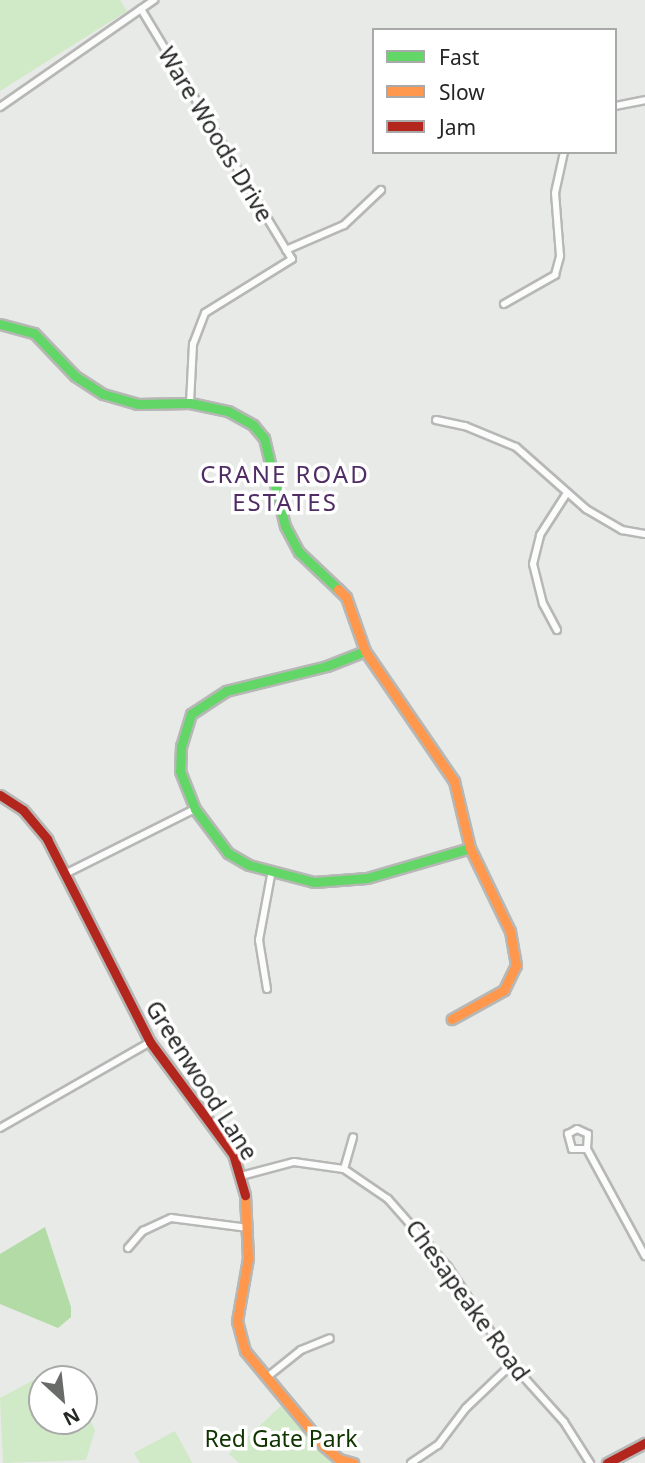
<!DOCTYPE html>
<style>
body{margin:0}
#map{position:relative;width:645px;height:1463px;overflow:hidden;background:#e7eae6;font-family:"Noto Sans",sans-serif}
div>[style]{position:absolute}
.green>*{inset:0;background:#d0e9c7}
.water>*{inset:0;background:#b3dba6}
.roads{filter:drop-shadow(2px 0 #b7b8b6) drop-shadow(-2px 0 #b7b8b6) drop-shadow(0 2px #b7b8b6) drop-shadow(0 -2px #b7b8b6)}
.street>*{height:6px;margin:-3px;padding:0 3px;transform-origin:3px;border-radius:3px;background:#fbfcfb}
.fast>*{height:9px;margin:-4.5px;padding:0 4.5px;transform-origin:4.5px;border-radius:4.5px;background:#63d668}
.slow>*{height:9px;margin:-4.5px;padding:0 4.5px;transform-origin:4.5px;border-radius:4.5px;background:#ff974d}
.jam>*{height:9px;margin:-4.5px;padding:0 4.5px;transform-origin:4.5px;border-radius:4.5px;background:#b3261e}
span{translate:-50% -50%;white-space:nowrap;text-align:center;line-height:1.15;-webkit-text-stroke:7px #fff;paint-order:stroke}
.street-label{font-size:23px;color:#252725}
.park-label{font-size:23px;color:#103400}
.neighbourhood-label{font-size:24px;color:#502c65;letter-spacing:2px}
.legend{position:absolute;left:372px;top:28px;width:245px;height:126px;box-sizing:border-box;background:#fff;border:2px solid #a8a9a8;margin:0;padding:9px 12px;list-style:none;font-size:21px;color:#252725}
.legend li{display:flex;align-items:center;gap:14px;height:35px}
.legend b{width:35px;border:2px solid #a8a9a8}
.north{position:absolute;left:28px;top:1365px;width:70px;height:70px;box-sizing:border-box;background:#fff;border:2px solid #a8a9a8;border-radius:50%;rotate:153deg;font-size:19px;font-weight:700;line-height:28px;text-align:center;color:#252725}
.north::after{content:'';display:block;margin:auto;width:24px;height:32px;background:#696b69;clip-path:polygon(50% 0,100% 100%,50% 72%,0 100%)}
</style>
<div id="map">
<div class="green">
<i style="clip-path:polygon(0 0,120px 0,127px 11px,0 91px)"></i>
<i style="clip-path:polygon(60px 1366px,68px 1379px,42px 1379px,42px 1421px,84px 1421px,84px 1409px,95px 1430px,86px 1460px,3px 1463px,0 1398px)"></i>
<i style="clip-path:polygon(282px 1405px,336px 1462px,339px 1463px,239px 1463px,229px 1454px)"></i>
<i style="clip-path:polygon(175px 1431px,192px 1463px,140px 1463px,134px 1453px)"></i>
</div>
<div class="water">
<i style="clip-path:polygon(45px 1227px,71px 1307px,71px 1317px,58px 1328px,0 1304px,0 1254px)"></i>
</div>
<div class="roads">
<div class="street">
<i style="left:141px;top:9px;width:292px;rotate:58.9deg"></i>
<i style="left:292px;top:259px;width:102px;rotate:148.2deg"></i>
<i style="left:205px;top:313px;width:33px;rotate:111deg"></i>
<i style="left:193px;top:344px;width:59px;rotate:92.9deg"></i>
<i style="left:615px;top:106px;width:31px;rotate:-11deg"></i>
<i style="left:0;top:107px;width:188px;rotate:-34.8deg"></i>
<i style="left:286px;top:250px;width:63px;rotate:-23.3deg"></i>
<i style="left:344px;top:225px;width:51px;rotate:-43.4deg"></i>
<i style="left:504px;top:304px;width:59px;rotate:-29.6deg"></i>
<i style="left:555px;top:275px;width:20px;rotate:-75deg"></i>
<i style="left:560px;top:256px;width:63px;rotate:-94.5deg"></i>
<i style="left:555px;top:193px;width:42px;rotate:-77.6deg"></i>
<i style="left:436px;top:420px;width:30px;rotate:12deg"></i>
<i style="left:465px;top:426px;width:55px;rotate:22.4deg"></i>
<i style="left:516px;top:447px;width:94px;rotate:41.5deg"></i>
<i style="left:586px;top:509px;width:42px;rotate:30.3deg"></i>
<i style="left:622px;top:530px;width:23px;rotate:10deg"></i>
<i style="left:557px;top:630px;width:30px;rotate:-118deg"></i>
<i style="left:543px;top:604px;width:41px;rotate:-104deg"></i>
<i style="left:533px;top:564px;width:30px;rotate:-76deg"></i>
<i style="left:540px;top:535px;width:50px;rotate:-57.3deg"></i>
<i style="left:67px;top:873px;width:143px;rotate:-26.6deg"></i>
<i style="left:267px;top:989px;width:50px;rotate:-99.3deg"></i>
<i style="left:259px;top:940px;width:71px;rotate:-79.5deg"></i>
<i style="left:0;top:1128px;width:173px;rotate:-29.8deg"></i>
<i style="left:587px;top:1149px;width:15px;rotate:180deg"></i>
<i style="left:572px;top:1149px;width:16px;rotate:-105deg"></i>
<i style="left:568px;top:1134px;width:10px;rotate:-29deg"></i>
<i style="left:577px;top:1129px;width:12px;rotate:24deg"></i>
<i style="left:588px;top:1134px;width:15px;rotate:94deg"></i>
<i style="left:587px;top:1149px;width:122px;rotate:61.5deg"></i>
<i style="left:344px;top:1169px;width:33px;rotate:-74deg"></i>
<i style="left:241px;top:1176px;width:55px;rotate:-14.8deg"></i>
<i style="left:294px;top:1162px;width:50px;rotate:8deg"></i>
<i style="left:344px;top:1169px;width:53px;rotate:34.3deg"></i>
<i style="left:388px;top:1199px;width:91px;rotate:48.6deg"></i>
<i style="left:448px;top:1267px;width:116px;rotate:56.6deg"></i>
<i style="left:512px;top:1364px;width:78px;rotate:48.1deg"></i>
<i style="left:564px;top:1422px;width:49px;rotate:57.6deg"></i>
<i style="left:128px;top:1248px;width:23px;rotate:-49deg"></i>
<i style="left:143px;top:1231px;width:31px;rotate:-25deg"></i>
<i style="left:171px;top:1218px;width:78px;rotate:7.4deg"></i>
<i style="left:266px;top:1378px;width:45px;rotate:-38.7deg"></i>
<i style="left:301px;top:1350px;width:31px;rotate:-22deg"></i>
<i style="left:411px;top:1463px;width:32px;rotate:-34deg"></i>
<i style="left:438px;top:1445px;width:46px;rotate:-52.9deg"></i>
<i style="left:466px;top:1408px;width:64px;rotate:-43.7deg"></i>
</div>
<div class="fast">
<i style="left:0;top:324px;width:35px;rotate:15deg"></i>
<i style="left:34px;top:333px;width:59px;rotate:46.4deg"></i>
<i style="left:75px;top:376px;width:33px;rotate:33deg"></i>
<i style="left:103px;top:394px;width:35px;rotate:16deg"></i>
<i style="left:137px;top:404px;width:53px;rotate:-1.1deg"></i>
<i style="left:190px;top:403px;width:39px;rotate:12deg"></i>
<i style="left:228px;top:411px;width:29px;rotate:29deg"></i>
<i style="left:253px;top:425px;width:17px;rotate:50deg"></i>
<i style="left:264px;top:438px;width:90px;rotate:76.6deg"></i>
<i style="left:285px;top:526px;width:30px;rotate:62deg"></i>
<i style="left:299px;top:552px;width:54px;rotate:43.5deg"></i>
<i style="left:365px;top:651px;width:41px;rotate:158.5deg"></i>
<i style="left:327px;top:666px;width:104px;rotate:166.1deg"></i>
<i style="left:226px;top:691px;width:42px;rotate:146.7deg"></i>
<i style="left:191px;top:714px;width:34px;rotate:107deg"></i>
<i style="left:181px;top:746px;width:25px;rotate:92deg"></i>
<i style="left:180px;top:771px;width:41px;rotate:68.5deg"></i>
<i style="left:195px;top:809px;width:55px;rotate:53.1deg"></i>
<i style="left:228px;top:853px;width:24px;rotate:30deg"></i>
<i style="left:249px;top:865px;width:67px;rotate:14.7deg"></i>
<i style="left:314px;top:882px;width:53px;rotate:-4.3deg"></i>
<i style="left:367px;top:878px;width:107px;rotate:-16.2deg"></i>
</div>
<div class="slow">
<i style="left:338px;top:589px;width:11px;rotate:45deg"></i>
<i style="left:346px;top:597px;width:57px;rotate:70.6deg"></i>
<i style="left:365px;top:651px;width:158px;rotate:55.6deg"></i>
<i style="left:454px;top:781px;width:69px;rotate:76.6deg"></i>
<i style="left:470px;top:848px;width:92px;rotate:64.3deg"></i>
<i style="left:510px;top:931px;width:35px;rotate:80deg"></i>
<i style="left:516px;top:965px;width:28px;rotate:116deg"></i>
<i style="left:504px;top:990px;width:60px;rotate:150.9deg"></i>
<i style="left:245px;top:1195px;width:63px;rotate:87.3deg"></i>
<i style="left:248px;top:1258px;width:64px;rotate:99.9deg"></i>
<i style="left:237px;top:1321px;width:31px;rotate:75deg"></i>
<i style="left:245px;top:1351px;width:124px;rotate:50.3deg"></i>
<i style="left:324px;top:1446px;width:20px;rotate:41deg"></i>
<i style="left:339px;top:1459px;width:15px;rotate:16deg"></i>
</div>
<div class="jam">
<i style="left:0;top:795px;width:27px;rotate:33deg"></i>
<i style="left:23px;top:810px;width:38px;rotate:50deg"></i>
<i style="left:47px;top:839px;width:228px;rotate:63.1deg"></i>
<i style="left:150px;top:1042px;width:139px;rotate:53.5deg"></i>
<i style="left:233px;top:1154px;width:43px;rotate:73.7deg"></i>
<i style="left:607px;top:1463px;width:43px;rotate:-27.8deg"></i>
</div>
</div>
<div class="street-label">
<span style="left:216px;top:134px;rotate:59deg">Ware Woods Drive</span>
<span style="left:202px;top:1080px;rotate:57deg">Greenwood Lane</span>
<span style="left:468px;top:1300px;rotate:54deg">Chesapeake Road</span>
</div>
<div class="park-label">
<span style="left:281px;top:1438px">Red Gate Park</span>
</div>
<div class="neighbourhood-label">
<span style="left:285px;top:488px">CRANE ROAD<br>ESTATES</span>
</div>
<ul class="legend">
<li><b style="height:9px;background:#63d668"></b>Fast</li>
<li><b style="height:9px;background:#ff974d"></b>Slow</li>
<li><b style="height:9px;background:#b3261e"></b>Jam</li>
</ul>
<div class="north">N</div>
</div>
